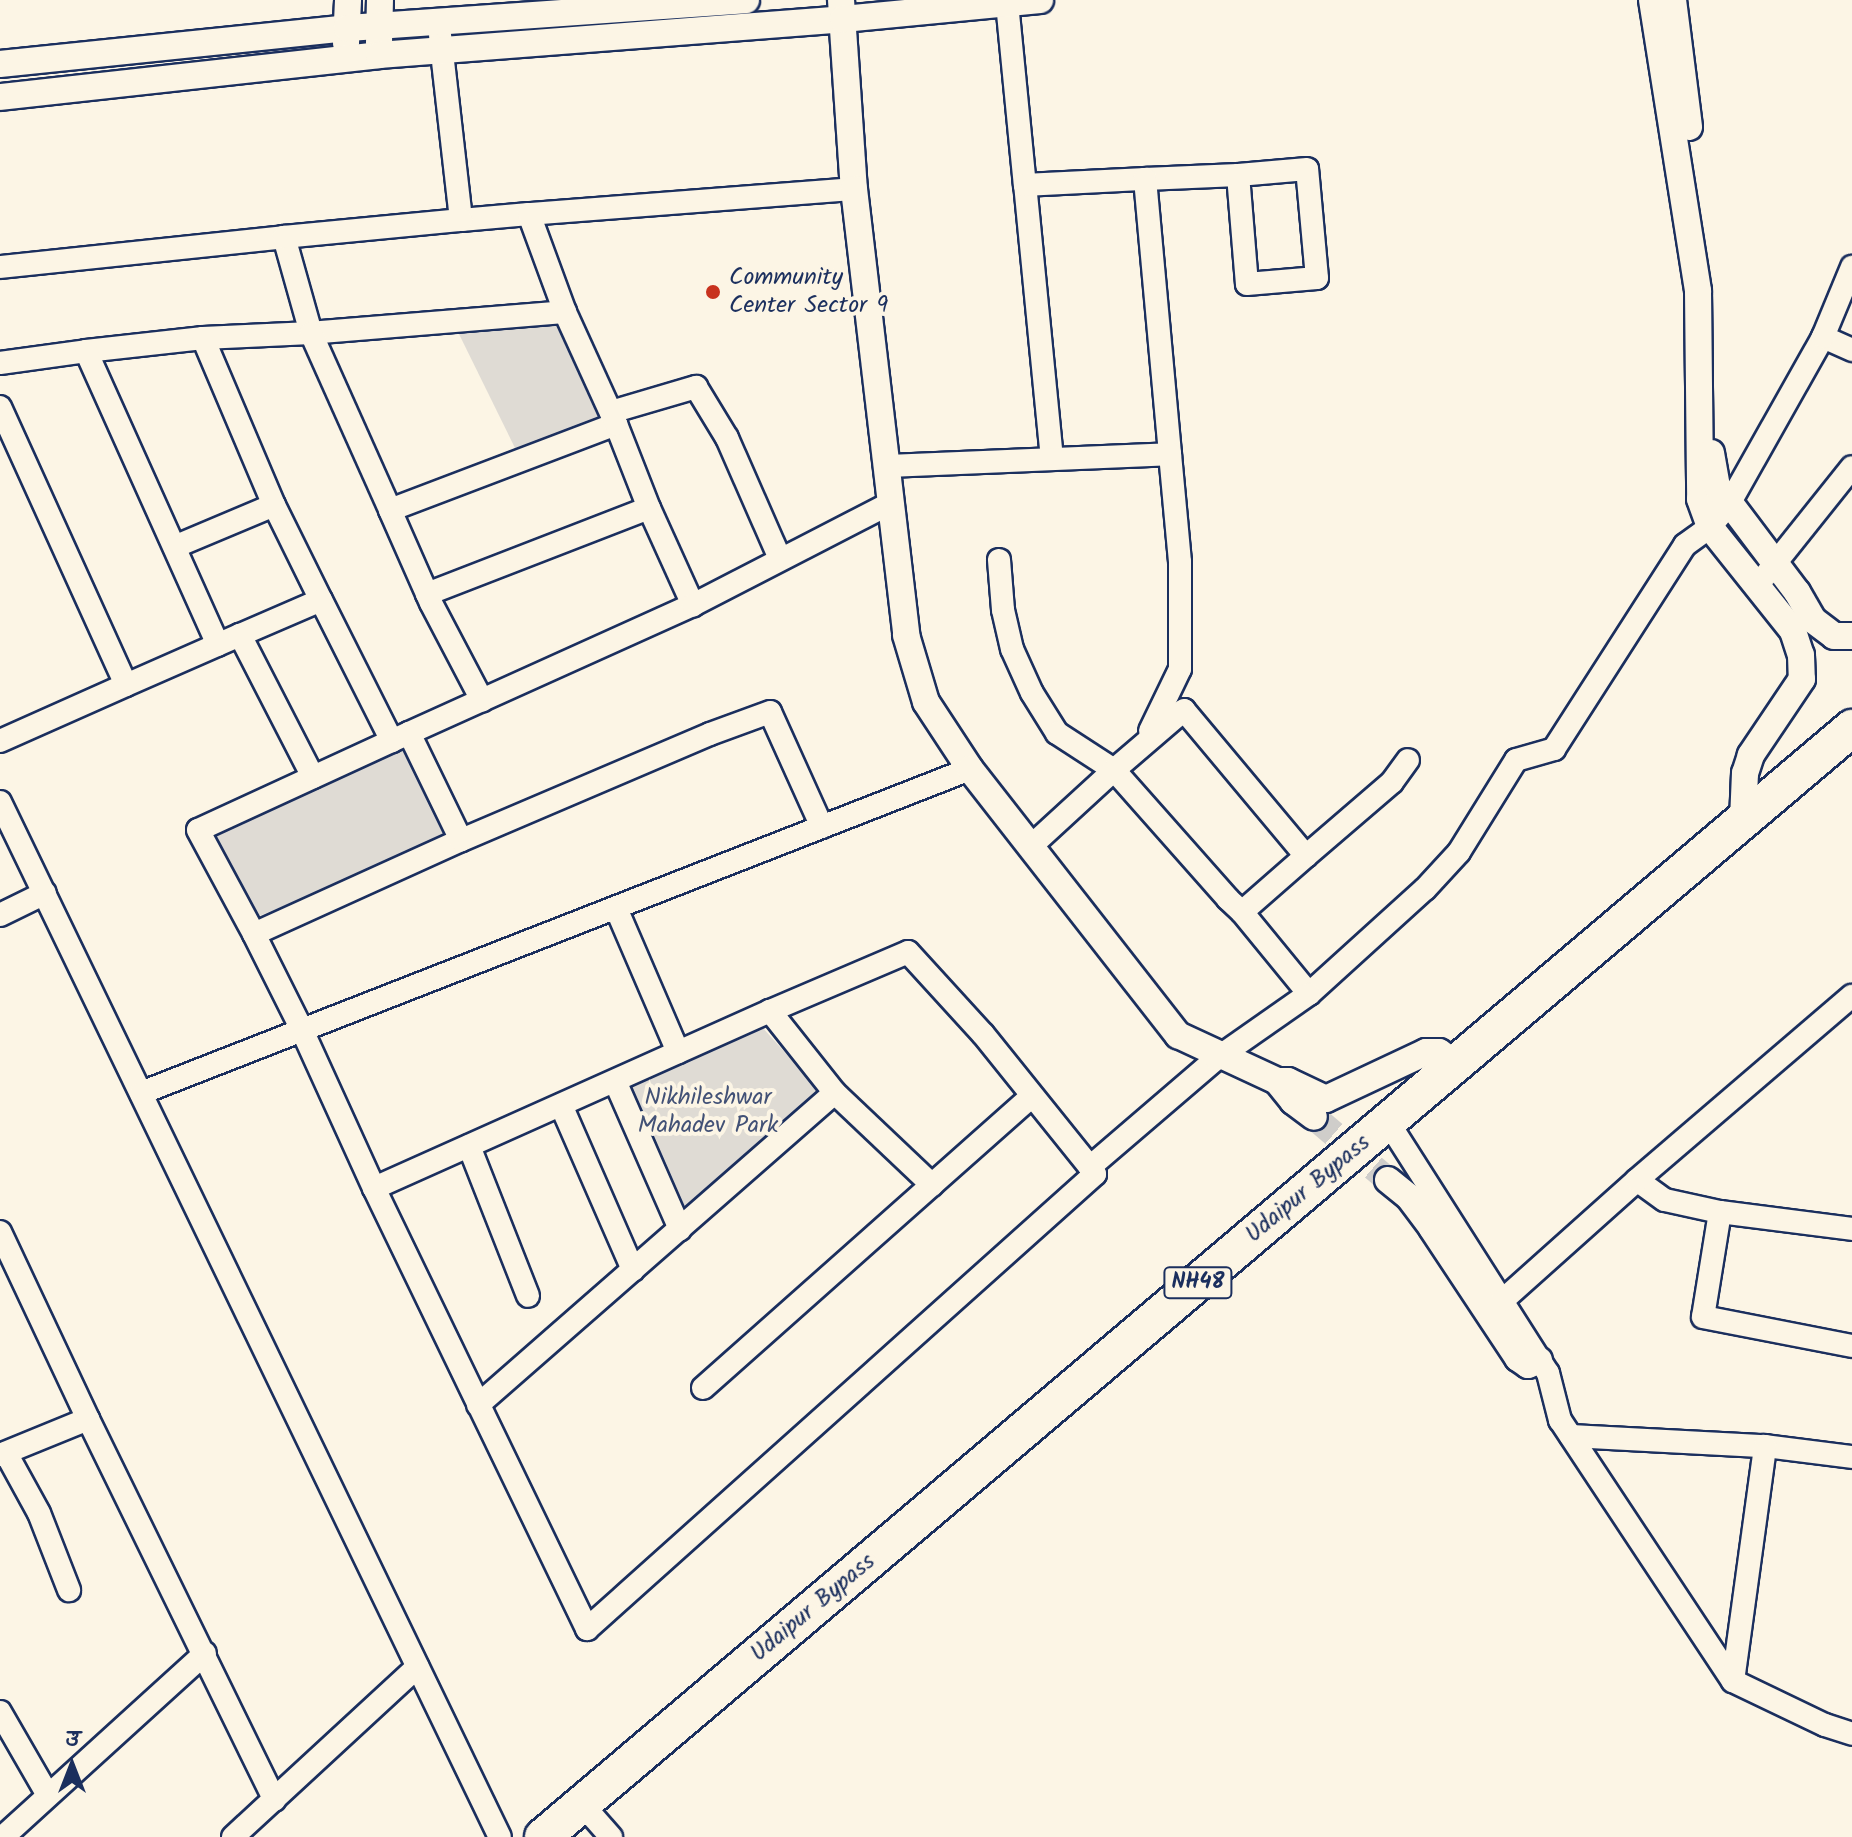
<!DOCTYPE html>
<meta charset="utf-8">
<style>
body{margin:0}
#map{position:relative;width:1852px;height:1837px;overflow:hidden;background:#fcf5e5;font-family:Kalam,"Playpen Sans Deva",sans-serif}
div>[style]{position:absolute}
.green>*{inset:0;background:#dfdbd4;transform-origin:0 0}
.tertiary-tunnel>*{height:26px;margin-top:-13px;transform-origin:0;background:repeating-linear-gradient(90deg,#cfcdca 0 26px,transparent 0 39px)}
.roads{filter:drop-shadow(2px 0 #1b2f5e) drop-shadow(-2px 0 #1b2f5e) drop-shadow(0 2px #1b2f5e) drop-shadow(0 -2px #1b2f5e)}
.minor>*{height:22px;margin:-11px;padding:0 11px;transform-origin:11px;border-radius:11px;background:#fcf5e5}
.tertiary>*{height:26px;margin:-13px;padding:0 13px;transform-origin:13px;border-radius:13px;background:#fcf5e5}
.trunk>*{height:36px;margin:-18px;padding:0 18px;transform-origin:18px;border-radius:18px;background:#fcf5e5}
.dots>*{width:22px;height:22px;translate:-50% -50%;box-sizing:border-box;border:4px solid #fcf5e5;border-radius:50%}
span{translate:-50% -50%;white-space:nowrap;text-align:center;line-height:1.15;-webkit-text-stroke:8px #fcf5e5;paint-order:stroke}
.shield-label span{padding:2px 6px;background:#fcf5e5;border:2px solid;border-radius:6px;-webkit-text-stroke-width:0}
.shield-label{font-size:22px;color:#1b2f5e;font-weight:700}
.poi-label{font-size:24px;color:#1b2f5e}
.left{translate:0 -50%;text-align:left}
.park-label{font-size:24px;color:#425176}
.street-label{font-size:24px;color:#1b2f5e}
.north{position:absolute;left:32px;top:1725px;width:80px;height:80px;-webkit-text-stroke:6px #fcf5e5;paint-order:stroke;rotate:0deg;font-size:22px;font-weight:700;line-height:32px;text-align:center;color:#1b2f5e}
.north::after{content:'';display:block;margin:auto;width:28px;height:36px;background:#1b2f5e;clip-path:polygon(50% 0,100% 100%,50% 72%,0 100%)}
</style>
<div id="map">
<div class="green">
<i style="clip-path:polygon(557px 319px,604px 418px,515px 448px,457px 330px)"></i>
<i style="left:411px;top:738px;width:108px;height:222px;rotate:68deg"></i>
<i style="clip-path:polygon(762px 1027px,819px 1090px,687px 1211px,624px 1080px)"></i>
</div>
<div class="tertiary-tunnel">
<i style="left:1314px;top:1117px;width:97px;rotate:40.4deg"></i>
</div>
<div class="roads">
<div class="minor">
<i style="left:1007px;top:3px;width:183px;rotate:84.4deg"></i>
<i style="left:440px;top:35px;width:186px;rotate:83.5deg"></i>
<i style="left:461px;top:220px;width:68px;rotate:-5deg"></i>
<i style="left:1145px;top:179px;width:93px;rotate:-2.5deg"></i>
<i style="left:1238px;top:175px;width:109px;rotate:85.3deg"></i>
<i style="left:1247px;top:284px;width:70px;rotate:-4.9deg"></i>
<i style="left:1317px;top:278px;width:109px;rotate:-95.2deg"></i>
<i style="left:1307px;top:169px;width:69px;rotate:175deg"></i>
<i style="left:0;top:267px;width:286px;rotate:-6deg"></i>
<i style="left:565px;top:312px;width:104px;rotate:-110.2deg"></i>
<i style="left:529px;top:214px;width:326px;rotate:-4.4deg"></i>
<i style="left:1823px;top:337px;width:32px;rotate:24deg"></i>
<i style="left:203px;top:338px;width:108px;rotate:-2.7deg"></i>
<i style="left:311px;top:333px;width:100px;rotate:-105.7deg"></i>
<i style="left:284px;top:237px;width:178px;rotate:-5.5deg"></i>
<i style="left:86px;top:351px;width:118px;rotate:-6.3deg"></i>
<i style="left:203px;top:338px;width:181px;rotate:67deg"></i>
<i style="left:274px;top:505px;width:108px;rotate:157.2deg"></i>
<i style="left:0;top:363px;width:87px;rotate:-7.9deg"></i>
<i style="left:86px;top:351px;width:322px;rotate:65.8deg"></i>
<i style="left:0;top:407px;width:305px;rotate:65.6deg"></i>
<i style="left:126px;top:685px;width:124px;rotate:-23.7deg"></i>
<i style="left:611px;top:412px;width:89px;rotate:-16.4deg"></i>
<i style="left:696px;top:387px;width:60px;rotate:58.7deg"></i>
<i style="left:727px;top:438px;width:132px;rotate:66.3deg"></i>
<i style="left:616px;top:424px;width:90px;rotate:68.6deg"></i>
<i style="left:1052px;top:459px;width:275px;rotate:-95.6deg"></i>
<i style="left:1025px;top:185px;width:120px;rotate:-2.9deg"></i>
<i style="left:1145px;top:179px;width:276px;rotate:84.8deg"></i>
<i style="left:887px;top:466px;width:283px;rotate:-2.4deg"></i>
<i style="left:1170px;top:454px;width:108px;rotate:84.7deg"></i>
<i style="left:1180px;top:562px;width:107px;rotate:90deg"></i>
<i style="left:1180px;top:669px;width:69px;rotate:115.8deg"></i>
<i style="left:274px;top:505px;width:106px;rotate:63.7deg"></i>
<i style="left:390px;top:510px;width:242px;rotate:-20.8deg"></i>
<i style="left:616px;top:424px;width:123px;rotate:-114.5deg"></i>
<i style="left:565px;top:312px;width:255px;rotate:175.3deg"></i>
<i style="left:311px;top:333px;width:194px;rotate:65.9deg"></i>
<i style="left:390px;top:510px;width:92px;rotate:66.2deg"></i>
<i style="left:427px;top:594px;width:10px;rotate:66deg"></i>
<i style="left:431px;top:603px;width:110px;rotate:62.3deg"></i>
<i style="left:999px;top:560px;width:50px;rotate:85.4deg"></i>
<i style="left:1003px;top:610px;width:40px;rotate:77deg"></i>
<i style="left:1012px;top:649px;width:48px;rotate:65.6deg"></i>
<i style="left:1032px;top:693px;width:47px;rotate:58deg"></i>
<i style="left:1057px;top:733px;width:68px;rotate:33deg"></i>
<i style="left:1114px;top:770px;width:172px;rotate:48.5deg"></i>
<i style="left:1228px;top:899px;width:19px;rotate:43deg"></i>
<i style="left:1242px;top:912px;width:85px;rotate:-41.2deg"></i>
<i style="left:1306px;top:856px;width:190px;rotate:-129.9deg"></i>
<i style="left:1184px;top:710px;width:92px;rotate:139.4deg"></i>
<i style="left:1114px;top:770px;width:114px;rotate:137.5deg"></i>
<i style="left:1765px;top:576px;width:139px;rotate:-51.4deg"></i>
<i style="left:427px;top:594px;width:238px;rotate:-21.2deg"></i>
<i style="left:649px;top:508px;width:107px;rotate:65.6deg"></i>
<i style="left:409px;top:733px;width:232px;rotate:155.3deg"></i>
<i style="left:198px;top:830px;width:118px;rotate:61.7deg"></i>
<i style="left:254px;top:934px;width:227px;rotate:-24.4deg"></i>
<i style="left:0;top:741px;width:138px;rotate:-24deg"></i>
<i style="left:313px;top:777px;width:160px;rotate:-117.2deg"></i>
<i style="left:240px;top:635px;width:88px;rotate:-23.4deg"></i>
<i style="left:321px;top:600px;width:158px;rotate:63.3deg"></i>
<i style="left:0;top:802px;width:1149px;rotate:64.22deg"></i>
<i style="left:822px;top:827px;width:126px;rotate:-114.3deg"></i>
<i style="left:770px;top:712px;width:64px;rotate:159.9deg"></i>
<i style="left:710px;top:734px;width:271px;rotate:156.9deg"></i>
<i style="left:461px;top:840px;width:119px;rotate:-115.9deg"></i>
<i style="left:409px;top:733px;width:312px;rotate:-24.3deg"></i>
<i style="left:693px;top:605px;width:223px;rotate:-27.3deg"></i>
<i style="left:1306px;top:856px;width:113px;rotate:-40.7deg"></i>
<i style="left:1392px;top:782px;width:27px;rotate:-54deg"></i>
<i style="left:616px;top:908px;width:157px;rotate:66.7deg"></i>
<i style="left:1242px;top:912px;width:106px;rotate:50.7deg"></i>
<i style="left:1309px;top:994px;width:156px;rotate:-42.2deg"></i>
<i style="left:1425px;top:889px;width:50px;rotate:-47.4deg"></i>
<i style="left:1459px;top:852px;width:108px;rotate:-58.2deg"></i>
<i style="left:1516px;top:760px;width:40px;rotate:-16deg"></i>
<i style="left:1554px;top:749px;width:242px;rotate:-57.3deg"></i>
<i style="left:1685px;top:545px;width:31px;rotate:-36deg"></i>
<i style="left:1710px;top:527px;width:30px;rotate:-50deg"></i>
<i style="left:1729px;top:504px;width:192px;rotate:-60.6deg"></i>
<i style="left:1823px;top:337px;width:76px;rotate:-67.5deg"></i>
<i style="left:0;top:915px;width:50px;rotate:-26.1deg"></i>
<i style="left:254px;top:934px;width:107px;rotate:63.4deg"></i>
<i style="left:302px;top:1030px;width:174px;rotate:65.5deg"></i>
<i style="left:770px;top:1011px;width:150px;rotate:-23.1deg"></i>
<i style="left:908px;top:952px;width:111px;rotate:47.6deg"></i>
<i style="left:983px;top:1034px;width:171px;rotate:51.2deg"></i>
<i style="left:1090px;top:1167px;width:166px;rotate:-40.6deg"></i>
<i style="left:1216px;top:1059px;width:113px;rotate:-35deg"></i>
<i style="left:615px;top:1081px;width:162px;rotate:66.3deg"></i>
<i style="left:141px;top:1093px;width:890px;rotate:-21.35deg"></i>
<i style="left:561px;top:1105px;width:180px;rotate:66.4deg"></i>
<i style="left:1388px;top:1122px;width:298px;rotate:57.5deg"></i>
<i style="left:1548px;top:1373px;width:49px;rotate:75.7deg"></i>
<i style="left:1560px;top:1420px;width:313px;rotate:56.5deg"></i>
<i style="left:1733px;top:1681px;width:102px;rotate:25.6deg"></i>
<i style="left:1825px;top:1725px;width:28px;rotate:18deg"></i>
<i style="left:469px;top:1146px;width:161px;rotate:68.5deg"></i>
<i style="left:1637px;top:1180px;width:34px;rotate:36deg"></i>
<i style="left:1665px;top:1200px;width:56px;rotate:12.3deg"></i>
<i style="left:1720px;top:1212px;width:133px;rotate:7.3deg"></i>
<i style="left:932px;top:1185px;width:134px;rotate:-136.5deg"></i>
<i style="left:835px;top:1093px;width:105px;rotate:-128.4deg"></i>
<i style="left:770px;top:1011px;width:434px;rotate:155.9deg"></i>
<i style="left:374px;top:1188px;width:490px;rotate:64.2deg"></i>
<i style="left:587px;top:1629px;width:682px;rotate:-41.85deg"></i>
<i style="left:1095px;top:1174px;width:9px;rotate:-126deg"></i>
<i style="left:1720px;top:1212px;width:106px;rotate:99.2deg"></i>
<i style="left:1703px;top:1317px;width:152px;rotate:11deg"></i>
<i style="left:0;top:1232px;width:207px;rotate:64.8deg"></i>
<i style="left:88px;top:1419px;width:95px;rotate:157.8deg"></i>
<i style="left:1503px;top:1300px;width:180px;rotate:-41.8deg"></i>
<i style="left:1637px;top:1180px;width:283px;rotate:-40.6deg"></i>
<i style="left:703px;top:1388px;width:438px;rotate:-41.6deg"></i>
<i style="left:478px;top:1405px;width:474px;rotate:-41.2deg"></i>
<i style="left:88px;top:1419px;width:424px;rotate:63.9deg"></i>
<i style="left:1571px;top:1436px;width:194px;rotate:3deg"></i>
<i style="left:1765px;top:1446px;width:88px;rotate:7.2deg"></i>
<i style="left:6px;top:1453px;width:68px;rotate:61.2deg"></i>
<i style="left:39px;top:1513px;width:83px;rotate:68.7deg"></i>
<i style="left:1733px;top:1681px;width:237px;rotate:-82.2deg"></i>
<i style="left:0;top:1712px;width:96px;rotate:60deg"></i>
<i style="left:582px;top:1804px;width:44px;rotate:48.7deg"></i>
<i style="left:3px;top:1837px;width:273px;rotate:-42.3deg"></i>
<i style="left:233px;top:1837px;width:251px;rotate:-42.7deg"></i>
</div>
<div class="tertiary">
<i style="left:841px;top:0;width:189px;rotate:86.1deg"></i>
<i style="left:854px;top:189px;width:449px;rotate:83.3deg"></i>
<i style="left:906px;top:635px;width:70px;rotate:73.4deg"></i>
<i style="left:926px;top:702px;width:80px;rotate:56.7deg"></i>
<i style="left:970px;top:769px;width:338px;rotate:52deg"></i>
<i style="left:1178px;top:1035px;width:109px;rotate:24.9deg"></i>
<i style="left:1277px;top:1081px;width:11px"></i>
<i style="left:1288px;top:1081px;width:42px;rotate:25.3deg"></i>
<i style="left:1326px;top:1099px;width:110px;rotate:-25.2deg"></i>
<i style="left:1426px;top:1052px;width:13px"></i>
<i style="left:1439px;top:1052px;width:19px;rotate:35deg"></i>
<i style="left:1652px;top:0;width:295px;rotate:81deg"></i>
<i style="left:1698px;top:291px;width:208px;rotate:89.4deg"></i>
<i style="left:1700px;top:499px;width:30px;rotate:70deg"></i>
<i style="left:1710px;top:527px;width:133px;rotate:51.4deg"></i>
<i style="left:1793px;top:631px;width:25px;rotate:72deg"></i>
<i style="left:1801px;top:655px;width:24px;rotate:88deg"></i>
<i style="left:1802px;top:679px;width:92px;rotate:123.9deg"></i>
<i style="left:1751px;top:755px;width:19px;rotate:108deg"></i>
<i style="left:1745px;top:773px;width:47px;rotate:92.4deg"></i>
<i style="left:1673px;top:0;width:128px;rotate:82.8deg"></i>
<i style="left:346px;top:43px;width:43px;rotate:-87.3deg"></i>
<i style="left:379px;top:43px;width:43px;rotate:-88.7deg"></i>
<i style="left:0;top:64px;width:349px;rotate:-5.9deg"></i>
<i style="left:347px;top:28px;width:400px;rotate:-4deg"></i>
<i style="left:0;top:97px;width:381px;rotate:-6.3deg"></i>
<i style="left:379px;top:55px;width:465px;rotate:-4.4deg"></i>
<i style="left:843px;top:19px;width:198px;rotate:-5.5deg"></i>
<i style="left:1711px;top:453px;width:34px;rotate:80deg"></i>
<i style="left:1717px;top:486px;width:133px;rotate:53deg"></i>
<i style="left:1797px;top:592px;width:32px;rotate:60deg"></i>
<i style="left:1813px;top:620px;width:26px;rotate:37deg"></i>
<i style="left:1834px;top:636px;width:18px"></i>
<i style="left:1277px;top:1081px;width:26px;rotate:51deg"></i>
<i style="left:1293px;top:1101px;width:26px;rotate:37deg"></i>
<i style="left:1388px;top:1180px;width:27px;rotate:39deg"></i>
<i style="left:1409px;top:1197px;width:39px;rotate:53deg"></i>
<i style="left:1432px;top:1228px;width:156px;rotate:56.5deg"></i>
<i style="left:1518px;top:1358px;width:12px;rotate:35deg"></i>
<i style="left:1528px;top:1365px;width:12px;rotate:-24deg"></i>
</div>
<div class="trunk">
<i style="left:543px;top:1837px;width:1716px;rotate:-40.27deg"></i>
</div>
</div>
<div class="dots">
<i style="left:713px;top:292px;background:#c8321e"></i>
</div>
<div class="shield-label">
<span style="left:1198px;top:1283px">NH48</span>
</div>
<div class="poi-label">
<span class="left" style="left:729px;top:292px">Community<br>Center Sector 9</span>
</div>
<div class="park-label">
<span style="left:708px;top:1112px">Nikhileshwar<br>Mahadev Park</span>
</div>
<div class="street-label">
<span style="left:1308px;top:1189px;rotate:-40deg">Udaipur Bypass</span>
<span style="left:813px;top:1608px;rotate:-40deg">Udaipur Bypass</span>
</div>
<div class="north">उ</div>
</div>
